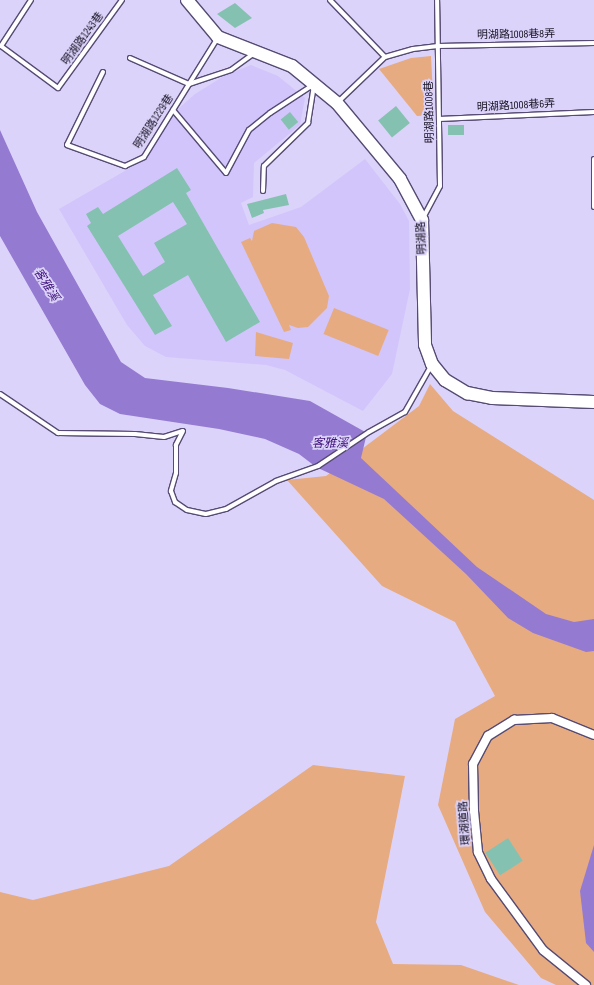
<!DOCTYPE html>
<meta charset="utf-8">
<style>
body{margin:0}
#map{position:relative;width:594px;height:985px;overflow:hidden;background:#dcd3fa;font-family:"Sofia Sans Condensed","Noto Sans TC",sans-serif}
div>[style]{position:absolute}
.built>*{inset:0;background:#d2c5fb}
.green>*{inset:0;background:#e7ab81;transform-origin:0 0}
.water>*{inset:0;background:#947bd1}
.building>*{inset:0;background:#85c1b1;transform-origin:0 0}
.roads{filter:drop-shadow(1px 0 #564b73) drop-shadow(-1px 0 #564b73) drop-shadow(0 1px #564b73) drop-shadow(0 -1px #564b73)}
.lane>*{height:4px;margin:-2px;padding:0 2px;transform-origin:2px;border-radius:2px;background:#fff}
.street>*{height:8px;margin:-4px;padding:0 4px;transform-origin:4px;border-radius:4px;background:#fff}
.secondary>*{height:12px;margin:-6px;padding:0 6px;transform-origin:6px;border-radius:6px;background:#fff}
span{translate:-50% -50%;white-space:nowrap;text-align:center;line-height:1.15;-webkit-text-stroke:3.5px #dcd3fa;paint-order:stroke}
.street-label{font-size:11px;color:#130e1e}
.water-label{font-size:12px;color:#40147c;font-style:italic}
</style>
<div id="map">
<div class="built">
<i style="clip-path:polygon(251px 65px,278px 76px,305px 98px,300px 125px,254px 163px,253px 197px,241px 203px,249px 225px,301px 207px,365px 159px,400px 204px,409px 221px,410px 289px,392px 374px,363px 411px,285px 370px,266px 365px,166px 357px,145px 346px,127px 325px,59px 209px,142px 161px,177px 110px,195px 94px,224px 76px)"></i>
</div>
<div class="green">
<i style="clip-path:polygon(431px 56px,434px 115px,417px 116px,379px 69px,411px 58px)"></i>
<i style="clip-path:polygon(272px 223px,296px 227px,304px 237px,329px 296px,327px 308px,308px 327px,298px 328px,289px 325px,291px 330px,284px 332px,241px 242px,250px 238px,252px 241px,254px 231px)"></i>
<i style="left:334px;top:308px;width:59px;height:28px;rotate:22deg"></i>
<i style="clip-path:polygon(256px 332px,293px 343px,289px 359px,255px 356px)"></i>
<i style="clip-path:polygon(430px 384px,453px 411px,594px 500px,594px 985px,556px 985px,541px 978px,485px 912px,438px 805px,455px 719px,495px 696px,455px 622px,382px 586px,287px 480px,326px 476px,419px 406px)"></i>
<i style="clip-path:polygon(313px 765px,405px 776px,376px 922px,393px 964px,461px 965px,519px 985px,0 985px,0 892px,33px 900px,169px 866px)"></i>
</div>
<div class="water">
<i style="clip-path:polygon(0 130px,37px 212px,121px 362px,145px 378px,228px 388px,310px 401px,367px 433px,361px 458px,477px 567px,546px 614px,574px 622px,594px 619px,594px 651px,586px 652px,533px 633px,508px 618px,466px 574px,384px 499px,316px 467px,299px 454px,265px 439px,219px 429px,120px 414px,100px 404px,85px 385px,0 236px)"></i>
<i style="clip-path:polygon(594px 845px,594px 952px,586px 943px,580px 891px)"></i>
</div>
<div class="building">
<i style="clip-path:polygon(235px 3px,252px 18px,235px 28px,217px 14px)"></i>
<i style="left:396px;top:106px;width:22px;height:23px;rotate:51deg"></i>
<i style="left:290px;top:112px;width:13px;height:12px;rotate:51deg"></i>
<i style="left:448px;top:125px;width:16px;height:10px"></i>
<i style="clip-path:polygon(evenodd,177px 168px,191px 190px,186px 193px,260px 322px,226px 342px,188px 275px,153px 295px,172px 326px,155px 335px,87px 226px,91px 223px,86px 214px,98px 207px,103px 214px,177px 168px,173px 202px,187px 224px,154px 243px,165px 262px,143px 276px,118px 236px,173px 202px)"></i>
<i style="clip-path:polygon(286px 194px,289px 205px,263px 210px,264px 213px,252px 218px,247px 204px)"></i>
<i style="left:508px;top:838px;width:27px;height:27px;rotate:57deg"></i>
</div>
<div class="roads">
<div class="lane">
<i style="left:31px;top:0;width:55px;rotate:123.1deg"></i>
<i style="left:1px;top:46px;width:71px;rotate:36.4deg"></i>
<i style="left:58px;top:88px;width:109px;rotate:-54deg"></i>
<i style="left:330px;top:0;width:79px;rotate:46deg"></i>
<i style="left:130px;top:58px;width:64px;rotate:23.8deg"></i>
<i style="left:189px;top:84px;width:53px;rotate:-58.1deg"></i>
<i style="left:103px;top:72px;width:81px;rotate:116.3deg"></i>
<i style="left:67px;top:145px;width:62px;rotate:19.9deg"></i>
<i style="left:125px;top:166px;width:21px;rotate:-25deg"></i>
<i style="left:144px;top:157px;width:86px;rotate:-58.3deg"></i>
<i style="left:189px;top:84px;width:44px;rotate:-18.4deg"></i>
<i style="left:231px;top:70px;width:27px;rotate:-36deg"></i>
<i style="left:338px;top:102px;width:65px;rotate:-43.8deg"></i>
<i style="left:385px;top:57px;width:29px;rotate:-16deg"></i>
<i style="left:413px;top:49px;width:25px;rotate:-7deg"></i>
<i style="left:438px;top:46px;width:156px;rotate:-1.1deg"></i>
<i style="left:173px;top:110px;width:82px;rotate:49.9deg"></i>
<i style="left:226px;top:173px;width:49px;rotate:-61.9deg"></i>
<i style="left:249px;top:130px;width:27px;rotate:-39deg"></i>
<i style="left:270px;top:113px;width:51px;rotate:-33.1deg"></i>
<i style="left:439px;top:119px;width:155px;rotate:-2.6deg"></i>
<i style="left:594px;top:159px;width:48px;rotate:90deg"></i>
<i style="left:263px;top:191px;width:25px;rotate:-88deg"></i>
<i style="left:264px;top:166px;width:62px;rotate:-44.3deg"></i>
<i style="left:308px;top:123px;width:37px;rotate:-81deg"></i>
<i style="left:423px;top:218px;width:36px;rotate:-62deg"></i>
<i style="left:440px;top:186px;width:186px;rotate:-90.9deg"></i>
<i style="left:0;top:394px;width:70px;rotate:33.9deg"></i>
<i style="left:58px;top:433px;width:77px;rotate:0.7deg"></i>
<i style="left:135px;top:434px;width:29px;rotate:6deg"></i>
<i style="left:164px;top:437px;width:19px;rotate:-18deg"></i>
<i style="left:183px;top:431px;width:16px;rotate:117deg"></i>
<i style="left:176px;top:445px;width:28px;rotate:90deg"></i>
<i style="left:176px;top:473px;width:19px;rotate:106deg"></i>
<i style="left:171px;top:491px;width:12px;rotate:70deg"></i>
<i style="left:175px;top:502px;width:14px;rotate:34deg"></i>
<i style="left:187px;top:510px;width:19px;rotate:12deg"></i>
<i style="left:206px;top:514px;width:21px;rotate:-14deg"></i>
<i style="left:226px;top:509px;width:57px;rotate:-29.2deg"></i>
<i style="left:276px;top:481px;width:45px;rotate:-19.7deg"></i>
<i style="left:318px;top:466px;width:61px;rotate:-33.7deg"></i>
<i style="left:369px;top:432px;width:41px;rotate:-29.1deg"></i>
<i style="left:405px;top:412px;width:53px;rotate:-60.5deg"></i>
</div>
<div class="street">
<i style="left:586px;top:985px;width:55px;rotate:-140.9deg"></i>
<i style="left:543px;top:950px;width:88px;rotate:-126.2deg"></i>
<i style="left:491px;top:879px;width:30px;rotate:-116deg"></i>
<i style="left:478px;top:852px;width:41px;rotate:-95.6deg"></i>
<i style="left:474px;top:811px;width:47px;rotate:-91.2deg"></i>
<i style="left:473px;top:764px;width:32px;rotate:-62deg"></i>
<i style="left:488px;top:736px;width:31px;rotate:-32deg"></i>
<i style="left:514px;top:720px;width:38px;rotate:-3deg"></i>
<i style="left:552px;top:718px;width:45px;rotate:22deg"></i>
</div>
<div class="secondary">
<i style="left:187px;top:0;width:48px;rotate:50deg"></i>
<i style="left:218px;top:37px;width:79px;rotate:21.4deg"></i>
<i style="left:292px;top:66px;width:58px;rotate:39.4deg"></i>
<i style="left:337px;top:103px;width:99px;rotate:50.3deg"></i>
<i style="left:400px;top:179px;width:47px;rotate:61.8deg"></i>
<i style="left:422px;top:220px;width:125px;rotate:88.6deg"></i>
<i style="left:425px;top:345px;width:20px;rotate:70deg"></i>
<i style="left:432px;top:364px;width:21px;rotate:51deg"></i>
<i style="left:445px;top:380px;width:26px;rotate:31deg"></i>
<i style="left:467px;top:393px;width:25px;rotate:11deg"></i>
<i style="left:492px;top:398px;width:102px;rotate:2.2deg"></i>
</div>
</div>
<div class="street-label">
<span style="left:516px;top:35px;rotate:-1deg">明湖路1008巷8弄</span>
<span style="left:83px;top:39px;rotate:-54deg">明湖路1243巷</span>
<span style="left:516px;top:106px;rotate:-3deg">明湖路1008巷6弄</span>
<span style="left:430px;top:112px;rotate:-91deg">明湖路1008巷</span>
<span style="left:154px;top:122px;rotate:-57deg">明湖路1229巷</span>
<span style="left:422px;top:238px;rotate:-93deg">明湖路</span>
<span style="left:465px;top:823px;rotate:-94deg">環湖道路</span>
</div>
<div class="water-label">
<span style="left:46px;top:285px;rotate:58deg">客雅溪</span>
<span style="left:330px;top:444px">客雅溪</span>
</div>
</div>
